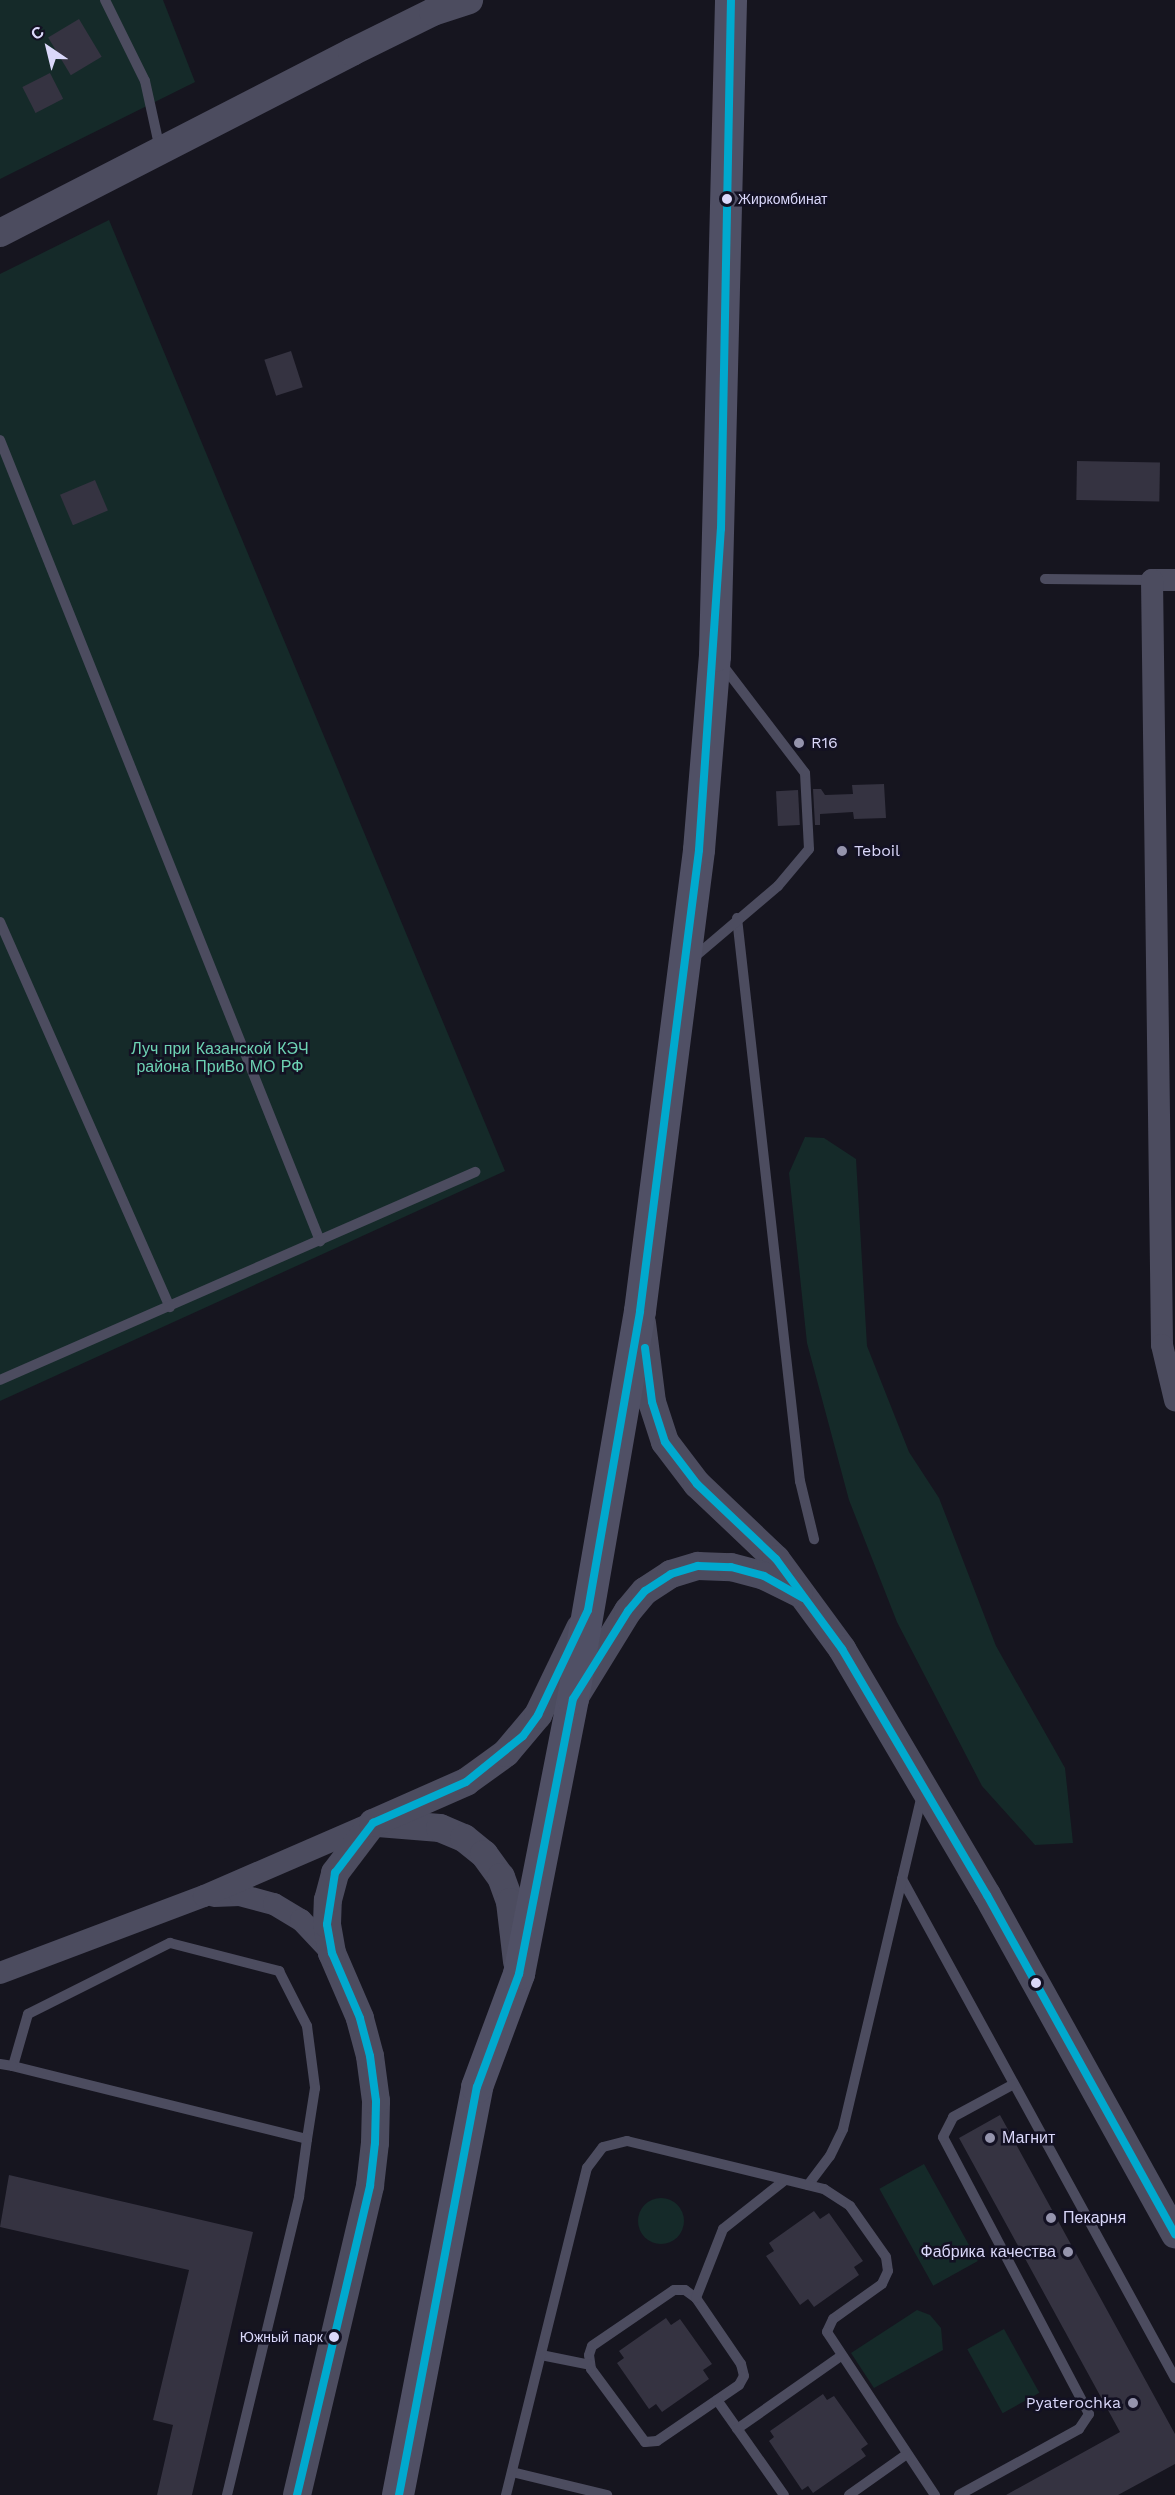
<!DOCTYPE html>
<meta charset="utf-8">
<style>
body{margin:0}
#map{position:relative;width:1175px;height:2495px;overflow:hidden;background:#16151f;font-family:"Work Sans",sans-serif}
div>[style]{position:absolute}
.green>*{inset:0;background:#152a29;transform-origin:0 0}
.round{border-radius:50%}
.building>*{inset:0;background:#353341;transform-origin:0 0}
.service>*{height:10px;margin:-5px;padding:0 5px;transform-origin:5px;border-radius:5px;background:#4c4c5f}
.minor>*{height:22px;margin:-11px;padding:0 11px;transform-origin:11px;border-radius:11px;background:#4c4c5f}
.tertiary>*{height:28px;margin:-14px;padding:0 14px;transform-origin:14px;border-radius:14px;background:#4c4c5f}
.secondary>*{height:32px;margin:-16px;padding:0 16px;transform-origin:16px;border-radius:16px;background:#505065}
.bus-1>*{height:8px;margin:-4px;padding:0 4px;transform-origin:4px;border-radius:4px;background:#00a9ce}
.dots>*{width:16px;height:16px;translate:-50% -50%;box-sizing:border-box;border:3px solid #131123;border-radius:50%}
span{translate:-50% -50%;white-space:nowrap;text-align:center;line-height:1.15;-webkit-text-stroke:5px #131123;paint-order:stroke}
.bus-label{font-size:14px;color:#dad8fa}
.left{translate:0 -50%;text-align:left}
.right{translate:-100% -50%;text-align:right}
.poi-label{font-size:16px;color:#dad8fa}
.park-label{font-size:16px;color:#6dd2b3}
.north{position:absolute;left:18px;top:18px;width:60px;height:60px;-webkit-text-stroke:4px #131123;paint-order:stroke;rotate:325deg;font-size:16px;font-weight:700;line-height:24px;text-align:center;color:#dad8fa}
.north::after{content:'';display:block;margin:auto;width:21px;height:27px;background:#dad8fa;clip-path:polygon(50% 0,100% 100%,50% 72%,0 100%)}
</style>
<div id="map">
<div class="green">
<i style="clip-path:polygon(0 0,163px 0,195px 82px,0 179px)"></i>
<i style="clip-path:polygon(109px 220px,505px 1171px,0 1401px,0 274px)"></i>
<i style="clip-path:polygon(805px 1137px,824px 1138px,856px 1159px,867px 1346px,909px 1452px,939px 1498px,996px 1646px,1065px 1768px,1073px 1843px,1035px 1845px,982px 1786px,897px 1622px,849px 1500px,807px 1343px,789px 1173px)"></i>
<i style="left:924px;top:2164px;width:111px;height:51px;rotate:61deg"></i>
<i class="round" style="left:638px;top:2198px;width:46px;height:46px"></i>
<i style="clip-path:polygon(917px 2310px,930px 2315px,941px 2328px,943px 2350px,874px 2388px,851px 2353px)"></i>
<i style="left:1004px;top:2329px;width:73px;height:42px;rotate:61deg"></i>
</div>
<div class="building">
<i style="left:79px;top:19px;width:44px;height:36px;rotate:59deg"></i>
<i style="left:50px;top:73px;width:29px;height:31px;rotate:63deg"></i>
<i style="left:291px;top:351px;width:38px;height:28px;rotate:72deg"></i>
<i style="left:1077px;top:461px;width:83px;height:39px;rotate:1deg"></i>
<i style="left:95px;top:480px;width:33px;height:38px;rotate:67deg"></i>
<i style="clip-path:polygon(884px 784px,886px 818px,854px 819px,853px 812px,820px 814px,820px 825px,815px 825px,813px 789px,821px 789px,825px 795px,853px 794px,852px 785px)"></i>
<i style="left:798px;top:790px;width:35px;height:22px;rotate:87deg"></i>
<i style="clip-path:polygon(1000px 2115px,1175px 2434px,1175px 2464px,1118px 2495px,1006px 2495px,1120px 2432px,959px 2138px)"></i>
<i style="clip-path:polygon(9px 2175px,253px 2232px,192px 2495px,157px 2495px,173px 2425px,153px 2420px,189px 2270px,0 2227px)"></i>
<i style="clip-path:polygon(814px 2211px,820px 2219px,829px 2213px,863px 2261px,854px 2267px,859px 2275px,814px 2307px,808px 2299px,800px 2305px,766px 2256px,774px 2251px,769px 2243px)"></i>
<i style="clip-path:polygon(666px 2318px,671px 2325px,680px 2319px,712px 2364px,703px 2370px,709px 2379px,662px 2412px,656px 2404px,649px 2409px,617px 2363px,624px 2358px,619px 2351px)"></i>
<i style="clip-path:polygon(823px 2394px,827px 2400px,834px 2396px,868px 2444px,861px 2449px,866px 2456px,813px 2493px,808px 2486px,802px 2490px,769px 2441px,774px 2437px,770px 2431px)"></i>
</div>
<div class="service">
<i style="left:105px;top:0;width:90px;rotate:63.7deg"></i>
<i style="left:145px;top:81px;width:70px;rotate:77.6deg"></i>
<i style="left:0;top:440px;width:863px;rotate:68.22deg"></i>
<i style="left:1045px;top:579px;width:107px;rotate:0.5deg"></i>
<i style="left:737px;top:918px;width:567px;rotate:83.62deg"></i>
<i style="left:800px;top:1481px;width:60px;rotate:76.4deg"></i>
<i style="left:0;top:922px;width:421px;rotate:66.2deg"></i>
<i style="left:691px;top:960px;width:114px;rotate:-40.4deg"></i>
<i style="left:778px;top:886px;width:48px;rotate:-50deg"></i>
<i style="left:809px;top:849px;width:76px;rotate:-93deg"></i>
<i style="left:805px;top:773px;width:138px;rotate:-127.4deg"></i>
<i style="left:0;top:1380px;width:519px;rotate:-23.65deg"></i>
<i style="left:902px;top:1879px;width:569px;rotate:61.32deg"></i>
<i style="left:170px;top:1943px;width:113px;rotate:14.4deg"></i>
<i style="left:279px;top:1971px;width:62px;rotate:63deg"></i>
<i style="left:307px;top:2026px;width:63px;rotate:82.6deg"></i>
<i style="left:315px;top:2088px;width:52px;rotate:98.9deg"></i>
<i style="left:307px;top:2139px;width:303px;rotate:-166.1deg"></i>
<i style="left:13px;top:2066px;width:54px;rotate:-73.9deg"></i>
<i style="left:28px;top:2014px;width:159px;rotate:-26.6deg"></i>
<i style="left:0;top:2064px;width:13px;rotate:9deg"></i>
<i style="left:808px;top:2185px;width:36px;rotate:-53deg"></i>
<i style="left:830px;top:2156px;width:30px;rotate:-64deg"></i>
<i style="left:843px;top:2129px;width:344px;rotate:-76.7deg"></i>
<i style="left:674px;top:2290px;width:11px"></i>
<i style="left:685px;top:2290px;width:14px;rotate:36deg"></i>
<i style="left:696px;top:2298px;width:80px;rotate:55.7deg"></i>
<i style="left:741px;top:2364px;width:12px;rotate:76deg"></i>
<i style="left:744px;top:2376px;width:10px;rotate:119deg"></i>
<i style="left:739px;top:2385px;width:99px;rotate:145.7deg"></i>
<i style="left:657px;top:2441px;width:12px;rotate:175deg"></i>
<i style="left:645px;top:2442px;width:91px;rotate:-126.5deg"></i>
<i style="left:591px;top:2369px;width:14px;rotate:-98deg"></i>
<i style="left:589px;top:2355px;width:9px;rotate:-72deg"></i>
<i style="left:592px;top:2346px;width:99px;rotate:-34.3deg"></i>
<i style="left:696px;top:2298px;width:74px;rotate:-68.6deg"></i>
<i style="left:723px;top:2229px;width:79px;rotate:-38.3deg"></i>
<i style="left:541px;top:2355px;width:50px;rotate:11.5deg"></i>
<i style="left:717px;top:2400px;width:116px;rotate:54.8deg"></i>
<i style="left:737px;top:2429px;width:127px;rotate:-35.1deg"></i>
<i style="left:512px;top:2472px;width:98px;rotate:13.6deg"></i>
<i style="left:227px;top:2495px;width:307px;rotate:-76.4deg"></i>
<i style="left:299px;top:2197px;width:59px;rotate:-82.1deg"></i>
<i style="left:506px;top:2495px;width:337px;rotate:-76.1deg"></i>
<i style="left:587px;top:2168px;width:26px;rotate:-53deg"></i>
<i style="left:603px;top:2147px;width:25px;rotate:-14deg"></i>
<i style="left:627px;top:2141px;width:203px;rotate:13.7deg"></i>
<i style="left:824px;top:2189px;width:31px;rotate:33deg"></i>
<i style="left:850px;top:2206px;width:62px;rotate:54.8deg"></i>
<i style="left:886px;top:2257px;width:14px;rotate:82deg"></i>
<i style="left:888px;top:2271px;width:14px;rotate:115deg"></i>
<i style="left:882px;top:2284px;width:60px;rotate:144.5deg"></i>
<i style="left:833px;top:2319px;width:14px;rotate:115deg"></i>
<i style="left:827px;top:2332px;width:196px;rotate:56.5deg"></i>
<i style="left:849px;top:2495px;width:71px;rotate:-35.3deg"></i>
<i style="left:959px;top:2495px;width:137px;rotate:-28.8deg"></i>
<i style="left:1079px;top:2429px;width:18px;rotate:-56deg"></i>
<i style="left:1089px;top:2414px;width:313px;rotate:-117.8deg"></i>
<i style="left:943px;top:2137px;width:22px;rotate:-63deg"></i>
<i style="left:953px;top:2117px;width:69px;rotate:-28.4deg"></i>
</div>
<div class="minor">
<i style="left:1175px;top:580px;width:23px;rotate:180deg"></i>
<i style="left:1152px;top:580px;width:765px;rotate:89.25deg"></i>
<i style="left:1162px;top:1345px;width:57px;rotate:76.7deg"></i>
<i style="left:214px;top:1896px;width:26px;rotate:-2deg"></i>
<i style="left:240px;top:1895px;width:35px;rotate:15deg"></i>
<i style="left:274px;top:1904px;width:31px;rotate:31deg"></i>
<i style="left:301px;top:1920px;width:45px;rotate:46.8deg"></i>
<i style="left:0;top:1973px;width:218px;rotate:-20.7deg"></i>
<i style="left:204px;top:1896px;width:184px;rotate:-23.4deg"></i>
</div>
<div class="tertiary">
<i style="left:0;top:233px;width:396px;rotate:-27.2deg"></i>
<i style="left:352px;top:52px;width:90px;rotate:-26.3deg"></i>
<i style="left:433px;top:12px;width:38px;rotate:-18deg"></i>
<i style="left:642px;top:1323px;width:80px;rotate:82.8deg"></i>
<i style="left:652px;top:1402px;width:42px;rotate:72deg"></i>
<i style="left:665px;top:1442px;width:53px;rotate:52.7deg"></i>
<i style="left:697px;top:1484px;width:109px;rotate:43.5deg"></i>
<i style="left:776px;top:1559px;width:112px;rotate:53.7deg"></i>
<i style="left:842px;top:1649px;width:286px;rotate:59.5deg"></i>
<i style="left:987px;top:1895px;width:388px;rotate:61deg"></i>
<i style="left:575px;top:1697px;width:101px;rotate:-58.4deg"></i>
<i style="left:628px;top:1611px;width:26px;rotate:-50deg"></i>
<i style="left:645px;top:1591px;width:31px;rotate:-33deg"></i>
<i style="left:671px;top:1574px;width:28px;rotate:-17deg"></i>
<i style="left:698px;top:1566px;width:33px;rotate:2deg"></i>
<i style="left:731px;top:1567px;width:34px;rotate:15deg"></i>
<i style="left:764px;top:1576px;width:39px;rotate:26deg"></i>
<i style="left:378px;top:1823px;width:62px;rotate:4.6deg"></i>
<i style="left:440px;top:1828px;width:26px;rotate:23deg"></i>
<i style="left:464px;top:1838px;width:26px;rotate:39deg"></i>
<i style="left:484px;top:1854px;width:29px;rotate:54deg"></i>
<i style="left:501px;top:1877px;width:27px;rotate:70deg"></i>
<i style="left:510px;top:1902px;width:60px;rotate:83.3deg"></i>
<i style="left:297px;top:2495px;width:318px;rotate:-76.7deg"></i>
<i style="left:370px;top:2186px;width:43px;rotate:-83.4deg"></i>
<i style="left:375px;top:2143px;width:42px;rotate:-88.6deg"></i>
<i style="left:376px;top:2101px;width:45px;rotate:-97.6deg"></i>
<i style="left:370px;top:2056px;width:39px;rotate:-105deg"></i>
<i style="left:360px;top:2018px;width:71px;rotate:-113.3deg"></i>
<i style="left:332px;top:1953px;width:29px;rotate:-100deg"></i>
<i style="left:327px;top:1924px;width:24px;rotate:-88deg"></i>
<i style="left:328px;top:1900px;width:28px;rotate:-75deg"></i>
<i style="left:335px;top:1873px;width:63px;rotate:-52.8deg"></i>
<i style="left:373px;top:1823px;width:102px;rotate:-23.8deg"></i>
<i style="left:466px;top:1782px;width:49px;rotate:-35.9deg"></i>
<i style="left:506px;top:1753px;width:50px;rotate:-49.9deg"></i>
<i style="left:538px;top:1715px;width:97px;rotate:-64.2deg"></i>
</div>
<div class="secondary">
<i style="left:398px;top:2495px;width:416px;rotate:-79deg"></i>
<i style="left:477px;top:2087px;width:121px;rotate:-69.6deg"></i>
<i style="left:519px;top:1974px;width:280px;rotate:-78.9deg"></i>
<i style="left:573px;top:1699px;width:394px;rotate:-80.2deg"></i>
<i style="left:640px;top:1311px;width:465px;rotate:-82.7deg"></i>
<i style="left:699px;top:850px;width:195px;rotate:-85.3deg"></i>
<i style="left:715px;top:656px;width:656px;rotate:-88.6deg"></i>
</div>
<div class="bus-1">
<i style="left:645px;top:1348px;width:54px;rotate:82.6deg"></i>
<i style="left:652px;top:1402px;width:42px;rotate:72deg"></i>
<i style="left:665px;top:1442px;width:53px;rotate:52.7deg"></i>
<i style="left:697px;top:1484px;width:109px;rotate:43.5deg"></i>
<i style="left:776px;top:1559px;width:112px;rotate:53.7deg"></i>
<i style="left:842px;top:1649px;width:286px;rotate:59.5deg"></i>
<i style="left:987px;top:1895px;width:388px;rotate:61deg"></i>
<i style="left:297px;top:2495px;width:318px;rotate:-76.7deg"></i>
<i style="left:370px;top:2186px;width:43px;rotate:-83.4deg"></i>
<i style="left:375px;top:2143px;width:42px;rotate:-88.6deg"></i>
<i style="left:376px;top:2101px;width:45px;rotate:-97.6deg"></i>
<i style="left:370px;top:2056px;width:39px;rotate:-105deg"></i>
<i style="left:360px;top:2018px;width:71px;rotate:-113.3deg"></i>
<i style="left:332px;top:1953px;width:29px;rotate:-100deg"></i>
<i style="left:327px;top:1924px;width:52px;rotate:-81.1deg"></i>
<i style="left:335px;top:1873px;width:63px;rotate:-52.8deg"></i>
<i style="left:373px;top:1823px;width:102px;rotate:-23.8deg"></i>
<i style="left:466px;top:1782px;width:73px;rotate:-38.9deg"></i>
<i style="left:523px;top:1736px;width:26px;rotate:-54deg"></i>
<i style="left:538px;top:1715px;width:116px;rotate:-64.5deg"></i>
<i style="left:588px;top:1610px;width:303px;rotate:-80.1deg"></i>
<i style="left:640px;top:1311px;width:465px;rotate:-82.7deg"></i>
<i style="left:699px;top:850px;width:322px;rotate:-86.1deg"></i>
<i style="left:721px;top:529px;width:529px;rotate:-88.92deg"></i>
<i style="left:399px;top:2495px;width:415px;rotate:-79.2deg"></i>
<i style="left:477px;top:2087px;width:121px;rotate:-69.6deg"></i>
<i style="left:519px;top:1974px;width:280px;rotate:-78.9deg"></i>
<i style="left:573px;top:1699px;width:104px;rotate:-58deg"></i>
<i style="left:628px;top:1611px;width:26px;rotate:-50deg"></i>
<i style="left:645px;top:1591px;width:31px;rotate:-33deg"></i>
<i style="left:671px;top:1574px;width:28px;rotate:-17deg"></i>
<i style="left:698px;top:1566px;width:33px;rotate:2deg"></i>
<i style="left:731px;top:1567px;width:34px;rotate:15deg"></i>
<i style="left:764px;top:1576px;width:45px;rotate:29.4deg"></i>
</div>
<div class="dots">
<i style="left:727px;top:199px;background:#dad8fa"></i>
<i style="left:799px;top:743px;background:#9594ad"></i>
<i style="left:842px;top:851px;background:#9594ad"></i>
<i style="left:1036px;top:1983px;background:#dad8fa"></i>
<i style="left:990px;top:2138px;background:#9594ad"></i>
<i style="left:1051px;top:2218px;background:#9594ad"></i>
<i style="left:1068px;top:2252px;background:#9594ad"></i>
<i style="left:334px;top:2337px;background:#dad8fa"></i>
<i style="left:1133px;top:2403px;background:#9594ad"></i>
</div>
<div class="bus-label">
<span class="left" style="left:738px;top:199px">Жиркомбинат</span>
<span class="right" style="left:323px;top:2337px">Южный парк</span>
</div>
<div class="poi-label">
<span class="left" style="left:811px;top:743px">R16</span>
<span class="left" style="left:854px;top:851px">Teboil</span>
<span class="left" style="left:1002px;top:2138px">Магнит</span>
<span class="left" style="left:1063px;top:2218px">Пекарня</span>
<span class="right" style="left:1056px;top:2252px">Фабрика качества</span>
<span class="right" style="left:1121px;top:2403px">Pyaterochka</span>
</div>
<div class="park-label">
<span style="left:220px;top:1058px">Луч при Казанской КЭЧ<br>района ПриВо МО РФ</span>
</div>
<div class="north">С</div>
</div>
